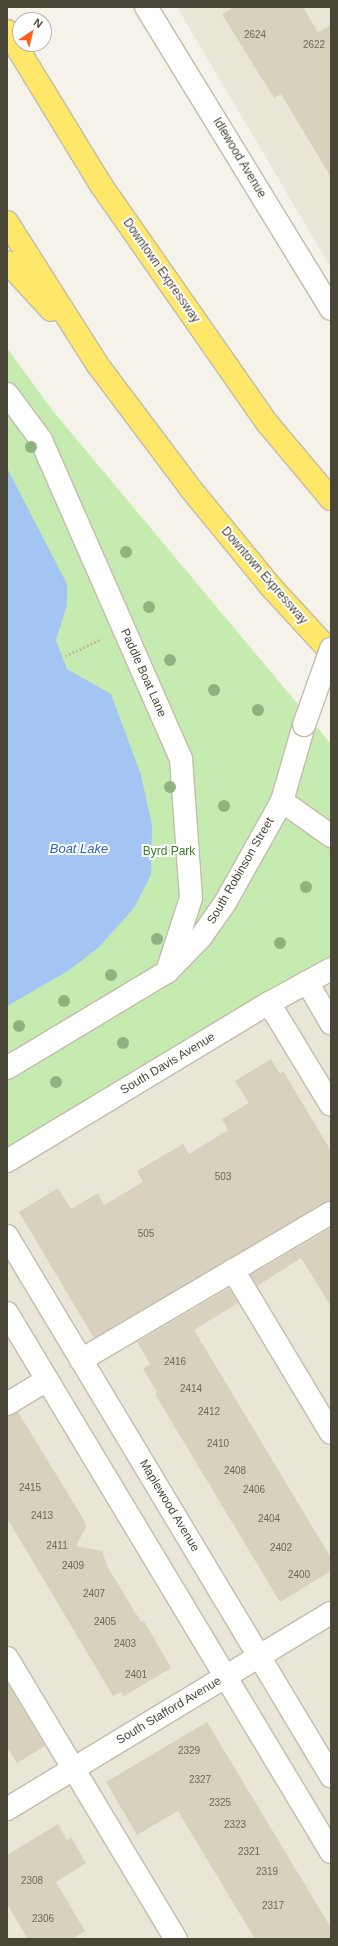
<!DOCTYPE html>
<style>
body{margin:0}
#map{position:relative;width:338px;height:1946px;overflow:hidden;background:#f5f3e9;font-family:Helvetica,sans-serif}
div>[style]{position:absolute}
.residential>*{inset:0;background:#e9e6d7}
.green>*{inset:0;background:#c6ebb0}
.water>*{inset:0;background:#a3c5f3}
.building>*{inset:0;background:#d7d1be}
.path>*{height:2.5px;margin-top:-1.25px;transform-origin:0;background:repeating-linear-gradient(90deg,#c3bc9b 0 2px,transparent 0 4px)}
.roads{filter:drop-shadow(1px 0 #c1bdab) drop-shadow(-1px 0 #c1bdab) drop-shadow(0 1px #c1bdab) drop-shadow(0 -1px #c1bdab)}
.minor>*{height:22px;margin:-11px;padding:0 11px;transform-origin:11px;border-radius:11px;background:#fff}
.highway>*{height:22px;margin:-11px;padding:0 11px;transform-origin:11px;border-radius:11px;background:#ffe76a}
.bridges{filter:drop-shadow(1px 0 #c1bdab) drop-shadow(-1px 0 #c1bdab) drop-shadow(0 1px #c1bdab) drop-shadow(0 -1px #c1bdab)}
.minor-bridge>*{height:22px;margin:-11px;padding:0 11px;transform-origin:11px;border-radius:11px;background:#fff}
.trees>*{width:12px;height:12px;margin:-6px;border-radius:50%;background:#8eb37e}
span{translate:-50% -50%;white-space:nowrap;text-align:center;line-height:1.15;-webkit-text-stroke:4px #fff;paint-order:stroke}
.number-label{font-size:10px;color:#6c6859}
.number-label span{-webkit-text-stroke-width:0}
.street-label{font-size:12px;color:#494537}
.park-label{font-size:12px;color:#397e27}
.water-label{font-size:13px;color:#2a65ba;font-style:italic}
.frame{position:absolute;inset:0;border:8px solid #494537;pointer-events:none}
.north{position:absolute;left:12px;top:12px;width:40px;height:40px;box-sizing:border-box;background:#fff;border:1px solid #b6b5af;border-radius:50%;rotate:35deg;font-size:11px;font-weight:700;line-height:16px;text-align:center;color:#494537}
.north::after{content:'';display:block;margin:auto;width:14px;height:18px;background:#ff6016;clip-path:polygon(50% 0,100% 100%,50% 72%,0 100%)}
</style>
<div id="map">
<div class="residential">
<i style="clip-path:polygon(177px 7px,331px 7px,331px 268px)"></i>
<i style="clip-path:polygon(331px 960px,331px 1939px,7px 1939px,7px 1153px)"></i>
</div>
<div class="green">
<i style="clip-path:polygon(7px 348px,53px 411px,331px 744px,331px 960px,7px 1153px)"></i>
</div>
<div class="water">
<i style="clip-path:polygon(7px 468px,67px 584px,67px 605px,56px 640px,67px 669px,111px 694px,141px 775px,152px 825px,151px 875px,134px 908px,98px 948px,68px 971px,7px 1006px)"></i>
</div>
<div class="building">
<i style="clip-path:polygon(235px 7px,303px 7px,318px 32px,331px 25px,331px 177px,281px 94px,274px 98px,222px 14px)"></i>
<i style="clip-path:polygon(271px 1059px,280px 1074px,283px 1071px,331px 1151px,331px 1201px,94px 1338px,19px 1212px,58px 1188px,71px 1209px,98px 1193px,104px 1205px,143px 1182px,137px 1171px,183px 1144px,189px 1154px,228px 1130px,222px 1119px,249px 1103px,235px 1081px)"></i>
<i style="clip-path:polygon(331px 1228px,331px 1306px,301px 1258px,257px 1286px,250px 1275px)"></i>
<i style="clip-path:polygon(229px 1288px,238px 1303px,194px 1330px,331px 1558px,331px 1571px,280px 1602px,155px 1394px,157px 1392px,143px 1369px,150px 1364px,137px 1342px)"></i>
<i style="clip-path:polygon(18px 1412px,84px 1520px,86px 1527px,76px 1546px,102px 1551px,107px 1566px,141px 1622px,144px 1621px,171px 1668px,124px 1696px,121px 1692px,113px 1696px,7px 1518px,7px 1416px)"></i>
<i style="clip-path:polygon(7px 1682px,45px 1746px,17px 1763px,7px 1747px)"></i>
<i style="clip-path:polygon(207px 1722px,331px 1928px,331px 1939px,255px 1939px,178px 1811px,137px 1835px,106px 1782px)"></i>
<i style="clip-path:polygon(58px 1824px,67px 1840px,71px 1837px,86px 1863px,56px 1882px,85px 1931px,72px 1939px,28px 1939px,7px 1904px,7px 1855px)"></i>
</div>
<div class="path">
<i style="left:65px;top:656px;width:40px;rotate:-25deg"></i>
</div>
<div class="roads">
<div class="minor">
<i style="left:146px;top:7px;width:354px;rotate:58.5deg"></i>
<i style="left:7px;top:394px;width:57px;rotate:53.5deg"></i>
<i style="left:41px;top:440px;width:348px;rotate:66.3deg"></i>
<i style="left:181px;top:759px;width:139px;rotate:85.9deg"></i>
<i style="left:191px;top:898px;width:78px;rotate:108deg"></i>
<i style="left:282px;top:801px;width:60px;rotate:35.5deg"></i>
<i style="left:307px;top:982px;width:48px;rotate:59.7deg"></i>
<i style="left:269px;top:1003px;width:119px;rotate:58.7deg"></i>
<i style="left:7px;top:1068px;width:187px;rotate:-31deg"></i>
<i style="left:167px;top:972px;width:49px;rotate:-45.8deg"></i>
<i style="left:201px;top:937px;width:42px;rotate:-54.8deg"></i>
<i style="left:225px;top:903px;width:117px;rotate:-60.8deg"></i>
<i style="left:282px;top:801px;width:79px;rotate:-73.9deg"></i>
<i style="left:7px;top:1161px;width:306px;rotate:-31.1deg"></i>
<i style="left:269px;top:1003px;width:71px;rotate:-28.7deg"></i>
<i style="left:7px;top:1236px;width:630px;rotate:59.04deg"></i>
<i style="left:233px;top:1270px;width:190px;rotate:59deg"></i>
<i style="left:7px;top:1313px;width:629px;rotate:58.99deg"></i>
<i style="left:81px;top:1360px;width:290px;rotate:-30.5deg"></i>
<i style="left:7px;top:1404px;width:47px;rotate:-31deg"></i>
<i style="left:7px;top:1658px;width:328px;rotate:59deg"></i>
<i style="left:7px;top:1809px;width:379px;rotate:-31.2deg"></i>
</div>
<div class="highway">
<i style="left:7px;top:31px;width:180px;rotate:58.6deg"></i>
<i style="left:101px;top:185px;width:292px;rotate:55.1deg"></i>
<i style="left:268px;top:424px;width:98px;rotate:50deg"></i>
<i style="left:7px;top:222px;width:168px;rotate:57.6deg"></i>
<i style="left:97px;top:364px;width:155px;rotate:53.1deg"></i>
<i style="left:190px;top:488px;width:128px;rotate:50.7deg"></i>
<i style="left:271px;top:587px;width:88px;rotate:47.3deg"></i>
<i style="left:7px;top:262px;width:65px;rotate:47.5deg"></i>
</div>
</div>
<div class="bridges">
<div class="minor-bridge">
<i style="left:304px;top:725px;width:81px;rotate:-70.4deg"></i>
</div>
</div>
<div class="trees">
<i style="left:31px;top:447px"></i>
<i style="left:126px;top:552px"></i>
<i style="left:149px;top:607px"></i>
<i style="left:170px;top:660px"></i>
<i style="left:214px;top:690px"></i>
<i style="left:258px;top:710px"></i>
<i style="left:170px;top:787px"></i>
<i style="left:224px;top:806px"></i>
<i style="left:306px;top:887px"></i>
<i style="left:157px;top:939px"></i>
<i style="left:280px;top:943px"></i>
<i style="left:111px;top:975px"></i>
<i style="left:64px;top:1001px"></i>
<i style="left:19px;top:1026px"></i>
<i style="left:123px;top:1043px"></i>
<i style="left:56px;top:1082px"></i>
</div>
<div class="number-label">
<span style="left:255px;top:35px">2624</span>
<span style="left:314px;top:45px">2622</span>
<span style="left:223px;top:1177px">503</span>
<span style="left:146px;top:1234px">505</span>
<span style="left:175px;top:1362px">2416</span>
<span style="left:191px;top:1389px">2414</span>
<span style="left:209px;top:1412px">2412</span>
<span style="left:218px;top:1444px">2410</span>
<span style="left:235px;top:1471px">2408</span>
<span style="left:30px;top:1488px">2415</span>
<span style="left:254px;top:1490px">2406</span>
<span style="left:42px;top:1516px">2413</span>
<span style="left:269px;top:1519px">2404</span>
<span style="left:57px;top:1546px">2411</span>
<span style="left:281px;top:1548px">2402</span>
<span style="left:73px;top:1566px">2409</span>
<span style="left:299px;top:1575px">2400</span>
<span style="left:94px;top:1594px">2407</span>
<span style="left:105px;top:1622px">2405</span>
<span style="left:125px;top:1644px">2403</span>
<span style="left:136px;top:1675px">2401</span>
<span style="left:189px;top:1751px">2329</span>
<span style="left:200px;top:1780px">2327</span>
<span style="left:220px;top:1803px">2325</span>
<span style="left:235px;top:1825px">2323</span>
<span style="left:249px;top:1852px">2321</span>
<span style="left:267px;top:1872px">2319</span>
<span style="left:32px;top:1881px">2308</span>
<span style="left:273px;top:1906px">2317</span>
<span style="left:43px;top:1919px">2306</span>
</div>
<div class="street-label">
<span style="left:239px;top:158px;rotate:59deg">Idlewood Avenue</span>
<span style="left:161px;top:271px;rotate:55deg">Downtown Expressway</span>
<span style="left:264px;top:576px;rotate:49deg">Downtown Expressway</span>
<span style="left:143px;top:673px;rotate:66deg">Paddle Boat Lane</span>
<span style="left:241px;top:871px;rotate:-60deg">South Robinson Street</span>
<span style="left:168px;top:1064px;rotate:-31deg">South Davis Avenue</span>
<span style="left:169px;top:1506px;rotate:59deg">Maplewood Avenue</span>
<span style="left:169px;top:1711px;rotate:-31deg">South Stafford Avenue</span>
</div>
<div class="park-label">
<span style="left:169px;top:852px">Byrd Park</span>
</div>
<div class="water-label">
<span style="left:79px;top:849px">Boat Lake</span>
</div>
<div class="frame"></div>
<div class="north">N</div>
</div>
